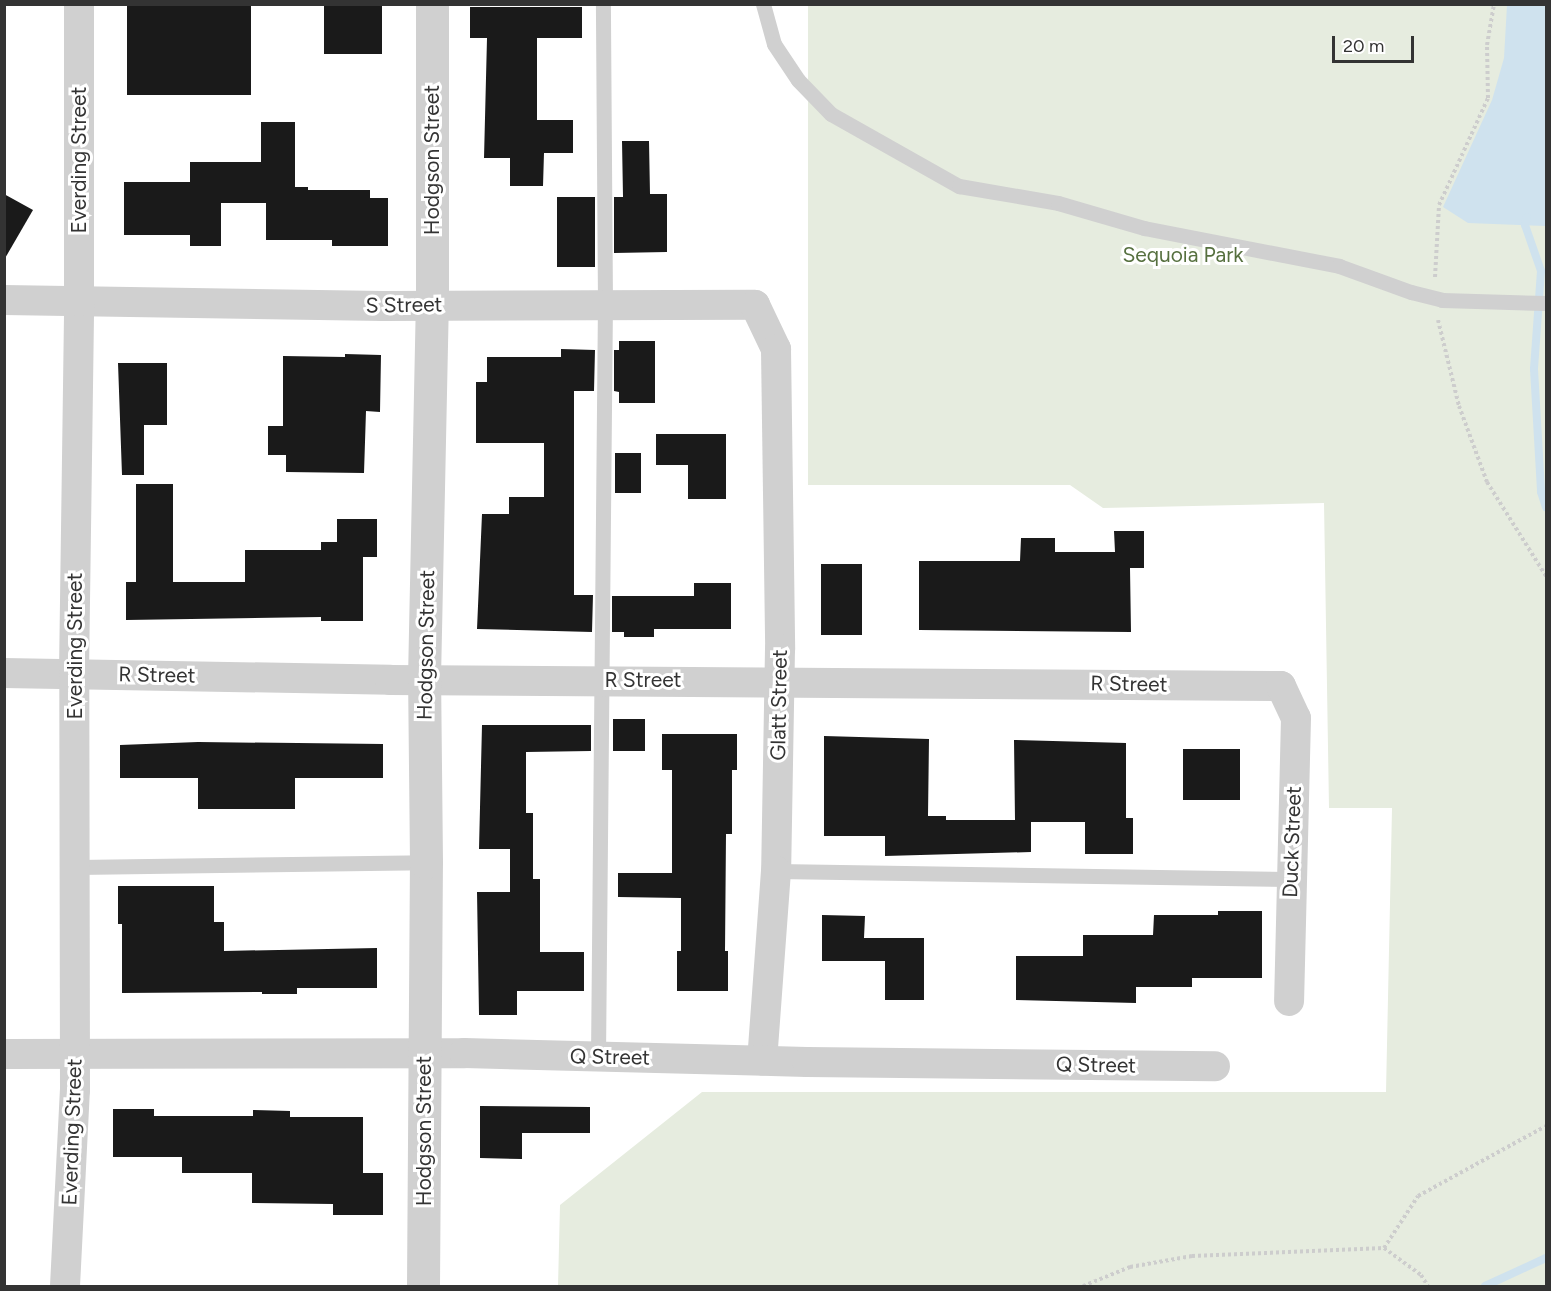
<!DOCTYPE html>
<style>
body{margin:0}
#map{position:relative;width:1551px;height:1291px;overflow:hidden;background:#fff;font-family:Figtree,sans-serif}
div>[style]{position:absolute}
.green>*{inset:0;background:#e6ecdf}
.water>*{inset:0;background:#cfe2ee}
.stream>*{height:8px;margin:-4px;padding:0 4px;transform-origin:4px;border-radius:4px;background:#cfe2ee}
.building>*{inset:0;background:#1a1a1a;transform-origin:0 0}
.path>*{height:4px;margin-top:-2px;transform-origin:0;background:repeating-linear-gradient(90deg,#cdcdcd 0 3px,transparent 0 6px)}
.service>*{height:15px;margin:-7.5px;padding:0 7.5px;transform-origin:7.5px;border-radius:7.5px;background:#d0d0d0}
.minor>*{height:30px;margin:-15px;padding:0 15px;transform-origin:15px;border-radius:15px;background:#d0d0d0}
.tertiary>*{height:33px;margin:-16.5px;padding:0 16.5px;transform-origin:16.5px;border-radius:16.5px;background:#d0d0d0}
span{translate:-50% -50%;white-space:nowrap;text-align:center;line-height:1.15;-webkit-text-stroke:6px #fff;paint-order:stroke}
.street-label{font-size:21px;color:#333}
.park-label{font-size:21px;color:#56703f}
.frame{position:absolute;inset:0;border:6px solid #333;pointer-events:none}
.scale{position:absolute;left:1332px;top:36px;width:82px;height:27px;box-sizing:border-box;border:3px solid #333;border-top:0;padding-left:8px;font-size:18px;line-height:21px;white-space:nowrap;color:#333;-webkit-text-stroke:4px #fff;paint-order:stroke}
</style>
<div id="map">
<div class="green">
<i style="clip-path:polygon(808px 5px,1546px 5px,1546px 1286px,558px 1286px,560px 1205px,702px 1092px,1386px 1092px,1392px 808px,1329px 808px,1324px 503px,1103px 508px,1070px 485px,808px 485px)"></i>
</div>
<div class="water">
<i style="clip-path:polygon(1507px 5px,1546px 5px,1546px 226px,1468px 223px,1443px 207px,1492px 100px,1504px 58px)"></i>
</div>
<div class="stream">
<i style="left:1527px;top:217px;width:8px;rotate:104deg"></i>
<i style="left:1525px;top:225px;width:49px;rotate:70.8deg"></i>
<i style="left:1541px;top:271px;width:98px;rotate:94.1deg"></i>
<i style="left:1534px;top:369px;width:123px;rotate:86.7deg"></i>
<i style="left:1541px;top:492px;width:16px;rotate:72deg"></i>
<i style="left:1485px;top:1286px;width:67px;rotate:-24.7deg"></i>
</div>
<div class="building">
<i style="left:127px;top:4px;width:124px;height:91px"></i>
<i style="left:324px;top:4px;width:58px;height:50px"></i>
<i style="clip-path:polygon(470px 7px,582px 7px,582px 38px,537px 38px,537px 120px,573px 120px,573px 153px,544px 153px,543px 186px,510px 186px,510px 158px,484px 158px,487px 38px,470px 38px)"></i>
<i style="clip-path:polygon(261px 122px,295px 122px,295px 187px,308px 187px,308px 190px,370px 190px,370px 198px,388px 198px,388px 246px,332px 246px,332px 240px,266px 240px,266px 203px,221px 203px,221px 246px,190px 246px,190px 235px,124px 235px,124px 182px,190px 182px,190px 162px,261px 162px)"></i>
<i style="clip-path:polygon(622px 141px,649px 141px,650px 194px,667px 194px,667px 252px,614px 253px,614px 197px,623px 197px)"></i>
<i style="clip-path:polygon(4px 194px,33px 210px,4px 260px)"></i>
<i style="left:557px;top:197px;width:38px;height:70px"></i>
<i style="clip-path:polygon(619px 341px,655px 341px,655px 403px,619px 403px,619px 392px,614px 391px,614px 350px,619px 350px)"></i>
<i style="clip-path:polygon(561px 349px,595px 350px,594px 391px,574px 391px,574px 595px,593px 595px,592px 632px,477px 629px,482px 514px,509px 514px,509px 497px,544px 497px,544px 443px,476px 443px,476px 382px,487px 382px,487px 357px,561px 357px)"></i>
<i style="clip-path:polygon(345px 354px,381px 355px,380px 412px,366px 411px,364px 473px,286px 472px,286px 455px,268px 455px,268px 426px,283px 426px,283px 356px,345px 357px)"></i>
<i style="clip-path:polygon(118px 363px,167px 363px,167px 425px,144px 425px,144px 475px,122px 475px)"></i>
<i style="clip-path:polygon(656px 434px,726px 434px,726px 499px,688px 499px,688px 465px,656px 465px)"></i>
<i style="left:615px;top:453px;width:26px;height:40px"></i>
<i style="clip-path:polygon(136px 484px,173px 484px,173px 582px,245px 582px,245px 550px,321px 550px,321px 542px,337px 542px,337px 519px,377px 519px,377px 557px,363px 557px,363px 621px,321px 621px,321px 617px,126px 620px,126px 582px,136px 582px)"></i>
<i style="clip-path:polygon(1114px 531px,1144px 531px,1144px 568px,1130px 568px,1131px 632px,919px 630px,919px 561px,1020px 561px,1021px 538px,1055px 538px,1055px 552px,1115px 552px)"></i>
<i style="left:821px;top:564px;width:41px;height:71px"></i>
<i style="clip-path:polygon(694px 583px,731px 583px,731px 629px,654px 629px,654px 637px,624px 637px,624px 632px,612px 632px,612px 596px,694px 596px)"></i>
<i style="left:613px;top:719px;width:32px;height:32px"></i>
<i style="clip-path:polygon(482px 725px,591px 725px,591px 751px,526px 752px,526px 813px,533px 813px,533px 879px,540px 879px,540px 952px,584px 952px,584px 991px,517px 991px,517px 1015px,479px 1015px,477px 892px,510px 892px,510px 849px,479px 849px)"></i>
<i style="clip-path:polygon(662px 734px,737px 734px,737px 770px,732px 770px,732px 834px,726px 834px,725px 951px,728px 951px,728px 991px,677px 991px,677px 951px,681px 951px,681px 898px,618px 897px,618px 873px,672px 873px,672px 770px,662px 770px)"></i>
<i style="clip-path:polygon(824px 736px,929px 739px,928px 816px,946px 816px,946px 820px,1015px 820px,1014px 740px,1126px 743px,1126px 818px,1133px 818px,1133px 854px,1085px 854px,1085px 822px,1031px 822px,1031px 852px,885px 856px,885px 836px,824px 836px)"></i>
<i style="clip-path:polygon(198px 742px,383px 744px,383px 778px,295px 778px,295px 809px,198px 809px,198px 778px,120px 778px,120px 745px)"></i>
<i style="left:1183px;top:749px;width:57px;height:51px"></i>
<i style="clip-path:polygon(118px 886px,214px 886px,214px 922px,224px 922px,224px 951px,377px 948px,377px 988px,297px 988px,297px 994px,262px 994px,262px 992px,122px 993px,122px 924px,118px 924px)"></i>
<i style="clip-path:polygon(1218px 911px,1262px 911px,1262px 978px,1192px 978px,1192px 987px,1136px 987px,1136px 1003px,1016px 1000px,1016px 956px,1083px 956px,1083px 935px,1153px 935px,1154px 915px,1218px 915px)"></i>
<i style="clip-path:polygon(822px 915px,865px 916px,864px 938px,924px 938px,924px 1000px,885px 1000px,885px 961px,822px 961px)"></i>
<i style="clip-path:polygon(480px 1106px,590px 1107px,590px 1133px,522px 1133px,522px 1159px,480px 1158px)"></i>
<i style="clip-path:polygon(113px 1109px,154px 1109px,154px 1116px,253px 1116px,253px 1110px,290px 1111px,290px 1117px,363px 1117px,363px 1173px,383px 1173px,383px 1215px,333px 1215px,333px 1204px,252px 1203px,252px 1173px,182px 1173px,182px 1157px,113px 1157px)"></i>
</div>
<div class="path">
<i style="left:1435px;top:277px;width:72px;rotate:-86.8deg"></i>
<i style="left:1439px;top:205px;width:118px;rotate:-65.4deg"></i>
<i style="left:1488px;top:98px;width:53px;rotate:-91.1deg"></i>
<i style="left:1487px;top:45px;width:42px;rotate:-80.3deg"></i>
<i style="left:1438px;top:320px;width:89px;rotate:76.3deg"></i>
<i style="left:1459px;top:406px;width:81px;rotate:69.8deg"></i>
<i style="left:1487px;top:482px;width:111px;rotate:57.9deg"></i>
<i style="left:1384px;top:1248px;width:62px;rotate:-56.8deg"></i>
<i style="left:1418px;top:1196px;width:146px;rotate:-28.7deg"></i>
<i style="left:1083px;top:1286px;width:51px;rotate:-22deg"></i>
<i style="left:1130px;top:1267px;width:63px;rotate:-10.1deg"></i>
<i style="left:1192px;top:1256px;width:192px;rotate:-2.4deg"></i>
<i style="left:1384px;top:1248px;width:46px;rotate:36.1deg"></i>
<i style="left:1421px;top:1275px;width:13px;rotate:58deg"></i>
</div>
<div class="service">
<i style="left:763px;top:4px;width:41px;rotate:74.6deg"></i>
<i style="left:774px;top:44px;width:43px;rotate:56.3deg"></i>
<i style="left:798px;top:80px;width:47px;rotate:45.9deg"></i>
<i style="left:831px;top:114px;width:147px;rotate:29.4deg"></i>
<i style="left:959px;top:186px;width:100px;rotate:9.7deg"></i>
<i style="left:1058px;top:203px;width:90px;rotate:16.2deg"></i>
<i style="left:1144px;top:228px;width:199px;rotate:11deg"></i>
<i style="left:1339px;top:266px;width:77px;rotate:19.9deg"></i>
<i style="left:1411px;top:292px;width:32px;rotate:14deg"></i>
<i style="left:1442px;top:300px;width:104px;rotate:1.7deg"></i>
<i style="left:77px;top:867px;width:349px;rotate:-0.8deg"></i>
<i style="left:776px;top:871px;width:514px;rotate:0.89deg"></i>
<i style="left:598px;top:1057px;width:753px;rotate:-89.47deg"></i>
<i style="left:605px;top:304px;width:300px;rotate:-90.4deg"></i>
</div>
<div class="minor">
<i style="left:4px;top:300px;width:379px;rotate:0.9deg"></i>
<i style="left:383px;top:306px;width:372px;rotate:-0.2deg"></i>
<i style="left:755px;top:305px;width:49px;rotate:64.5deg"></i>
<i style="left:776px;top:349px;width:300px;rotate:89.2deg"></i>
<i style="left:780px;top:649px;width:222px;rotate:91deg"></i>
<i style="left:776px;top:871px;width:190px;rotate:94.2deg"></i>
<i style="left:4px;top:673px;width:386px;rotate:1deg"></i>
<i style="left:390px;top:680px;width:891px;rotate:0.39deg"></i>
<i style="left:1281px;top:686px;width:35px;rotate:65deg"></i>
<i style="left:1296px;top:718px;width:283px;rotate:91.4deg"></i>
<i style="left:4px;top:1054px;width:460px;rotate:-0.1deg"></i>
<i style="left:464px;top:1053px;width:343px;rotate:1.5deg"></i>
<i style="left:807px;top:1062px;width:408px;rotate:0.6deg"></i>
<i style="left:65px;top:1286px;width:196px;rotate:-87.1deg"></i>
<i style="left:75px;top:1090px;width:417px;rotate:-90.1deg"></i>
<i style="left:74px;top:673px;width:372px;rotate:-89.2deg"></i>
<i style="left:79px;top:301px;width:297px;rotate:-90deg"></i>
</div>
<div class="tertiary">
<i style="left:423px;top:1286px;width:424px;rotate:-89.6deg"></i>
<i style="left:426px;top:862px;width:183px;rotate:-90.6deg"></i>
<i style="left:424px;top:679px;width:375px;rotate:-88.8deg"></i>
<i style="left:432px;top:304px;width:300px;rotate:-90deg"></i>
</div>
<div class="street-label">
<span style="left:79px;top:160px;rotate:-90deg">Everding Street</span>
<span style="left:432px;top:160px;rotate:-90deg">Hodgson Street</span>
<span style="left:404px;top:305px;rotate:-1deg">S Street</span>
<span style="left:426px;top:645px;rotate:-89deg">Hodgson Street</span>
<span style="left:75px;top:646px;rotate:-90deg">Everding Street</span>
<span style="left:157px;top:675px;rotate:1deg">R Street</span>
<span style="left:643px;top:680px">R Street</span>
<span style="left:1129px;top:684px;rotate:1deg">R Street</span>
<span style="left:779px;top:705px;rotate:-89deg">Glatt Street</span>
<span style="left:1292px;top:842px;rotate:-88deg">Duck Street</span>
<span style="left:610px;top:1057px;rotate:1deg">Q Street</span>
<span style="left:1096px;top:1065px;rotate:1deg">Q Street</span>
<span style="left:424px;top:1131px;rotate:-90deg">Hodgson Street</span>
<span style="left:72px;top:1132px;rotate:-88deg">Everding Street</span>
</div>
<div class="park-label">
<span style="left:1183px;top:255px">Sequoia Park</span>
</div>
<div class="frame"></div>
<div class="scale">20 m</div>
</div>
